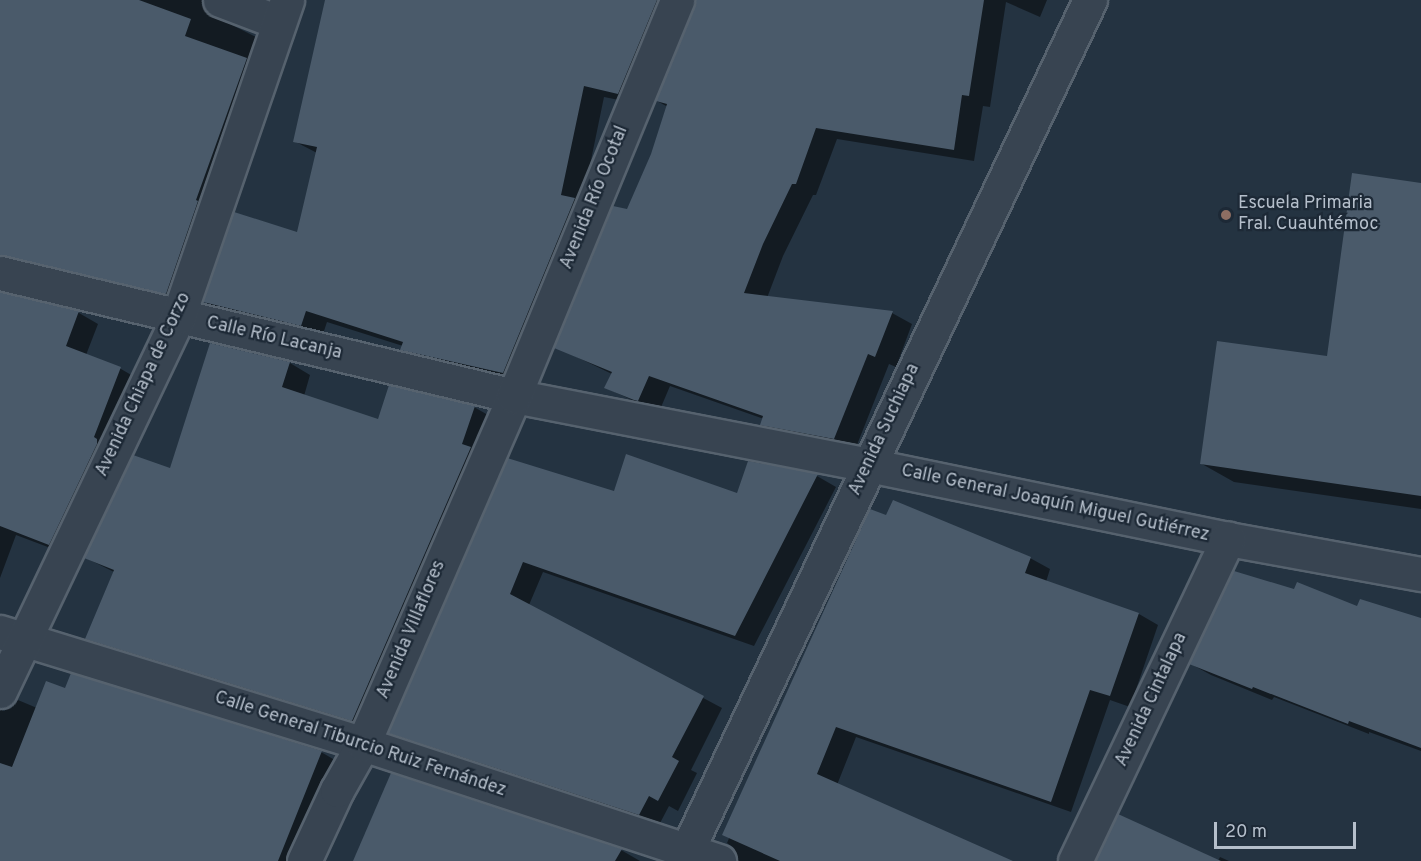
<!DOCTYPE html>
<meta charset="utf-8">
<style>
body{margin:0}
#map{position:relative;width:1421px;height:861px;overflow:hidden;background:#243341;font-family:Overpass,sans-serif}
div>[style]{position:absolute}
.shadow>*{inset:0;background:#0007}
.building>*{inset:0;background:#4a5a6a}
.roads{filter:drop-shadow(2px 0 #56626e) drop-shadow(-2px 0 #56626e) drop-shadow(0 2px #56626e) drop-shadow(0 -2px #56626e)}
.minor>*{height:33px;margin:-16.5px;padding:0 16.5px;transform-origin:16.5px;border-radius:16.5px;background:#384451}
.dots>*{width:16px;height:16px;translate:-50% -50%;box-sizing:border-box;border:3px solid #1d2936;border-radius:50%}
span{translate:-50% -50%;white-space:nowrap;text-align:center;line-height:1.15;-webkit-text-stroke:4.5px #1d2936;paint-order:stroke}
.street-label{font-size:18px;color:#b5bfcb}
.poi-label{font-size:18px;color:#b5bfcb}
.left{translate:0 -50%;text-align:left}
.scale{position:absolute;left:1214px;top:822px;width:142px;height:27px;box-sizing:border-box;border:3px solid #b5bfcb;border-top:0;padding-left:8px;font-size:18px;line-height:21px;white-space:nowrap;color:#b5bfcb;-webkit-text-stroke:4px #1d2936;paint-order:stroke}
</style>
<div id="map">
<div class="shadow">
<i style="clip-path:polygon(0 0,225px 0,221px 16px,224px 21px,274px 46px,186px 304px,1px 280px,3px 295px,79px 313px,98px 324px,86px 355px,121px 369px,140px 380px,69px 555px,16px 535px,0 578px)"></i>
<i style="clip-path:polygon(337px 0,684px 0,639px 104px,604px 97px,582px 204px,524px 384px,423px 361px,402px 349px,403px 346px,327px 322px,322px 337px,225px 313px,205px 302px,298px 234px,317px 153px,294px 141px)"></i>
<i style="clip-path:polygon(697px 0,1047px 0,1040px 17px,1006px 2px,990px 107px,983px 106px,974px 161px,837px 139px,816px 195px,813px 195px,783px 256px,767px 298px,892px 313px,912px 324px,896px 367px,889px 364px,855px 450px,783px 436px,762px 424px,764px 419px,670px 386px,659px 412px,656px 411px,606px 388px,612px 374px,556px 347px,628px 211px,652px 155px,668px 107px,657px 101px)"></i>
<i style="clip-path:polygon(1421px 184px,1421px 509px,1234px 482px,1202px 464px,1328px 358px)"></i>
<i style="clip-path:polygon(290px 363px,310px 375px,304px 396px,379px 421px,474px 407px,495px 419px,373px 732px,108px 650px,87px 638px,114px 572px,86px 558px,171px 470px)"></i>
<i style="clip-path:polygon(508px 460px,615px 493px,738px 495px,817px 476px,836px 487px,754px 646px,543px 572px,529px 605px,722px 708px,691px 770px,697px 773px,678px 811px,669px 806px,659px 825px,410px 743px,390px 732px)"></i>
<i style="clip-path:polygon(870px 511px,1030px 558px,1050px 569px,1046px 582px,1139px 614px,1158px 625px,1130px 707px,1110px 700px,1071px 812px,856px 737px,837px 785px,1009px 861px,738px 861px,734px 848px,727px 843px)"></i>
<i style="clip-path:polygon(1358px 608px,1421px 619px,1421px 751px,1369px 732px,1369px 734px,1274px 697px,1272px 700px,1211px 675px,1191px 664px)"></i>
<i style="clip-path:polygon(66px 690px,321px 752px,340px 763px,302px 861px,0 861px,0 694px,3px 711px,11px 708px,18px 700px,37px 708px)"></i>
<i style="clip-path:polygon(621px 850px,640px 861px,355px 861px)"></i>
<i style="clip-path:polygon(1220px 857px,1229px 861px,1218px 861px)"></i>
</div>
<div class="building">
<i style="clip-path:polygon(0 0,139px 0,191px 19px,185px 36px,247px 58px,196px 200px,198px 201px,166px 294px,0 255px)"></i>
<i style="clip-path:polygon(325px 0,657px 0,618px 94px,584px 86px,561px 195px,575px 198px,503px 373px,400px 350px,403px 342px,306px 311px,301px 326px,203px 302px,234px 212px,297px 232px,317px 147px,293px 142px)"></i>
<i style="clip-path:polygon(695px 0,984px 0,969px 96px,962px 95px,954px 150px,816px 128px,796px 184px,792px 184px,763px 244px,744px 293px,893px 311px,875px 357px,868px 354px,834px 439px,760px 425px,763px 416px,649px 376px,638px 401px,634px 400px,604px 388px,612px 372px,554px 348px,613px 206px,627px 209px,651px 154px,667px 104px,656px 101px)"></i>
<i style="clip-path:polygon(1352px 173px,1421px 183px,1421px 496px,1200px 464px,1217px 341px,1327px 356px)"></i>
<i style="clip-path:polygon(0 292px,79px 311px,66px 346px,121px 367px,94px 437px,97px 439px,97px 444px,49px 545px,0 526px)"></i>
<i style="clip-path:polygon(210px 343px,290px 362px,282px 387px,378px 419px,389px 385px,475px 406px,462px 444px,471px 447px,352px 721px,85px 639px,114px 570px,84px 558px,133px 455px,170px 468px)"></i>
<i style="clip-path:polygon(626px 454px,737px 493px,748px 461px,818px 474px,735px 636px,523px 562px,510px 594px,704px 696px,672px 757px,679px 761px,658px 801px,649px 796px,639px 815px,388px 733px,507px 458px,614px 491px)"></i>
<i style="clip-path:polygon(893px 500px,1031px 557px,1025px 573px,1139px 613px,1110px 696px,1090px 690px,1051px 802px,836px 727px,817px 774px,1013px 861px,780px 861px,722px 835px,870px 509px,886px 515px)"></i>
<i style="clip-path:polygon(1234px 571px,1294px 589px,1297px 582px,1357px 606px,1360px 599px,1421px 618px,1421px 748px,1349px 721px,1348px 724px,1253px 687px,1252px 689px,1189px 664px)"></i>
<i style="clip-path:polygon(71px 673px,322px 751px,278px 861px,0 861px,0 763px,12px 767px,46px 681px,65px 688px)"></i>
<i style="clip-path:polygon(391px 773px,622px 849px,615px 861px,353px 861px)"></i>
<i style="clip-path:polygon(1118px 814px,1221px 861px,1096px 861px)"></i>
</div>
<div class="roads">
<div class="minor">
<i style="left:220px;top:0;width:62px;rotate:20.8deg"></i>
<i style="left:0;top:273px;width:529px;rotate:13.46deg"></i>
<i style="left:514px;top:396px;width:361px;rotate:11deg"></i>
<i style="left:868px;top:465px;width:368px;rotate:11.6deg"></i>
<i style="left:1228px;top:539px;width:196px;rotate:10.3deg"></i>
<i style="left:0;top:632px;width:380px;rotate:17.1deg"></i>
<i style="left:363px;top:744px;width:375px;rotate:18.2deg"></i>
<i style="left:0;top:691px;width:414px;rotate:-64.5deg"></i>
<i style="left:178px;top:317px;width:335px;rotate:-71deg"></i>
<i style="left:304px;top:861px;width:78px;rotate:-65.1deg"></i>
<i style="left:337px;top:790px;width:53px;rotate:-60.5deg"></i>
<i style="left:363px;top:744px;width:379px;rotate:-66.5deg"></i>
<i style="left:514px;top:396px;width:428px;rotate:-67.6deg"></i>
<i style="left:682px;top:861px;width:953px;rotate:-64.65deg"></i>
<i style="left:1075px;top:861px;width:357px;rotate:-64.6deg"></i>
</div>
</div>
<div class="dots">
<i style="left:1226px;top:215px;background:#8d6e63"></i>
</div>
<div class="street-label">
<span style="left:595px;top:198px;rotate:-68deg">Avenida Río Ocotal</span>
<span style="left:274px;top:339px;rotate:13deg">Calle Río Lacanja</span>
<span style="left:144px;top:385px;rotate:-65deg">Avenida Chiapa de Corzo</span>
<span style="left:885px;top:430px;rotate:-65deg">Avenida Suchiapa</span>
<span style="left:1055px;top:504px;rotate:12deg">Calle General Joaquín Miguel Gutiérrez</span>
<span style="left:412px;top:630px;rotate:-67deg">Avenida Villaflores</span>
<span style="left:1152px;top:700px;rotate:-65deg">Avenida Cintalapa</span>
<span style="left:360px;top:745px;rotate:18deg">Calle General Tiburcio Ruiz Fernández</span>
</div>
<div class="poi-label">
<span class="left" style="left:1238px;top:215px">Escuela Primaria<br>Fral. Cuauhtémoc</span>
</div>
<div class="scale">20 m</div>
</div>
